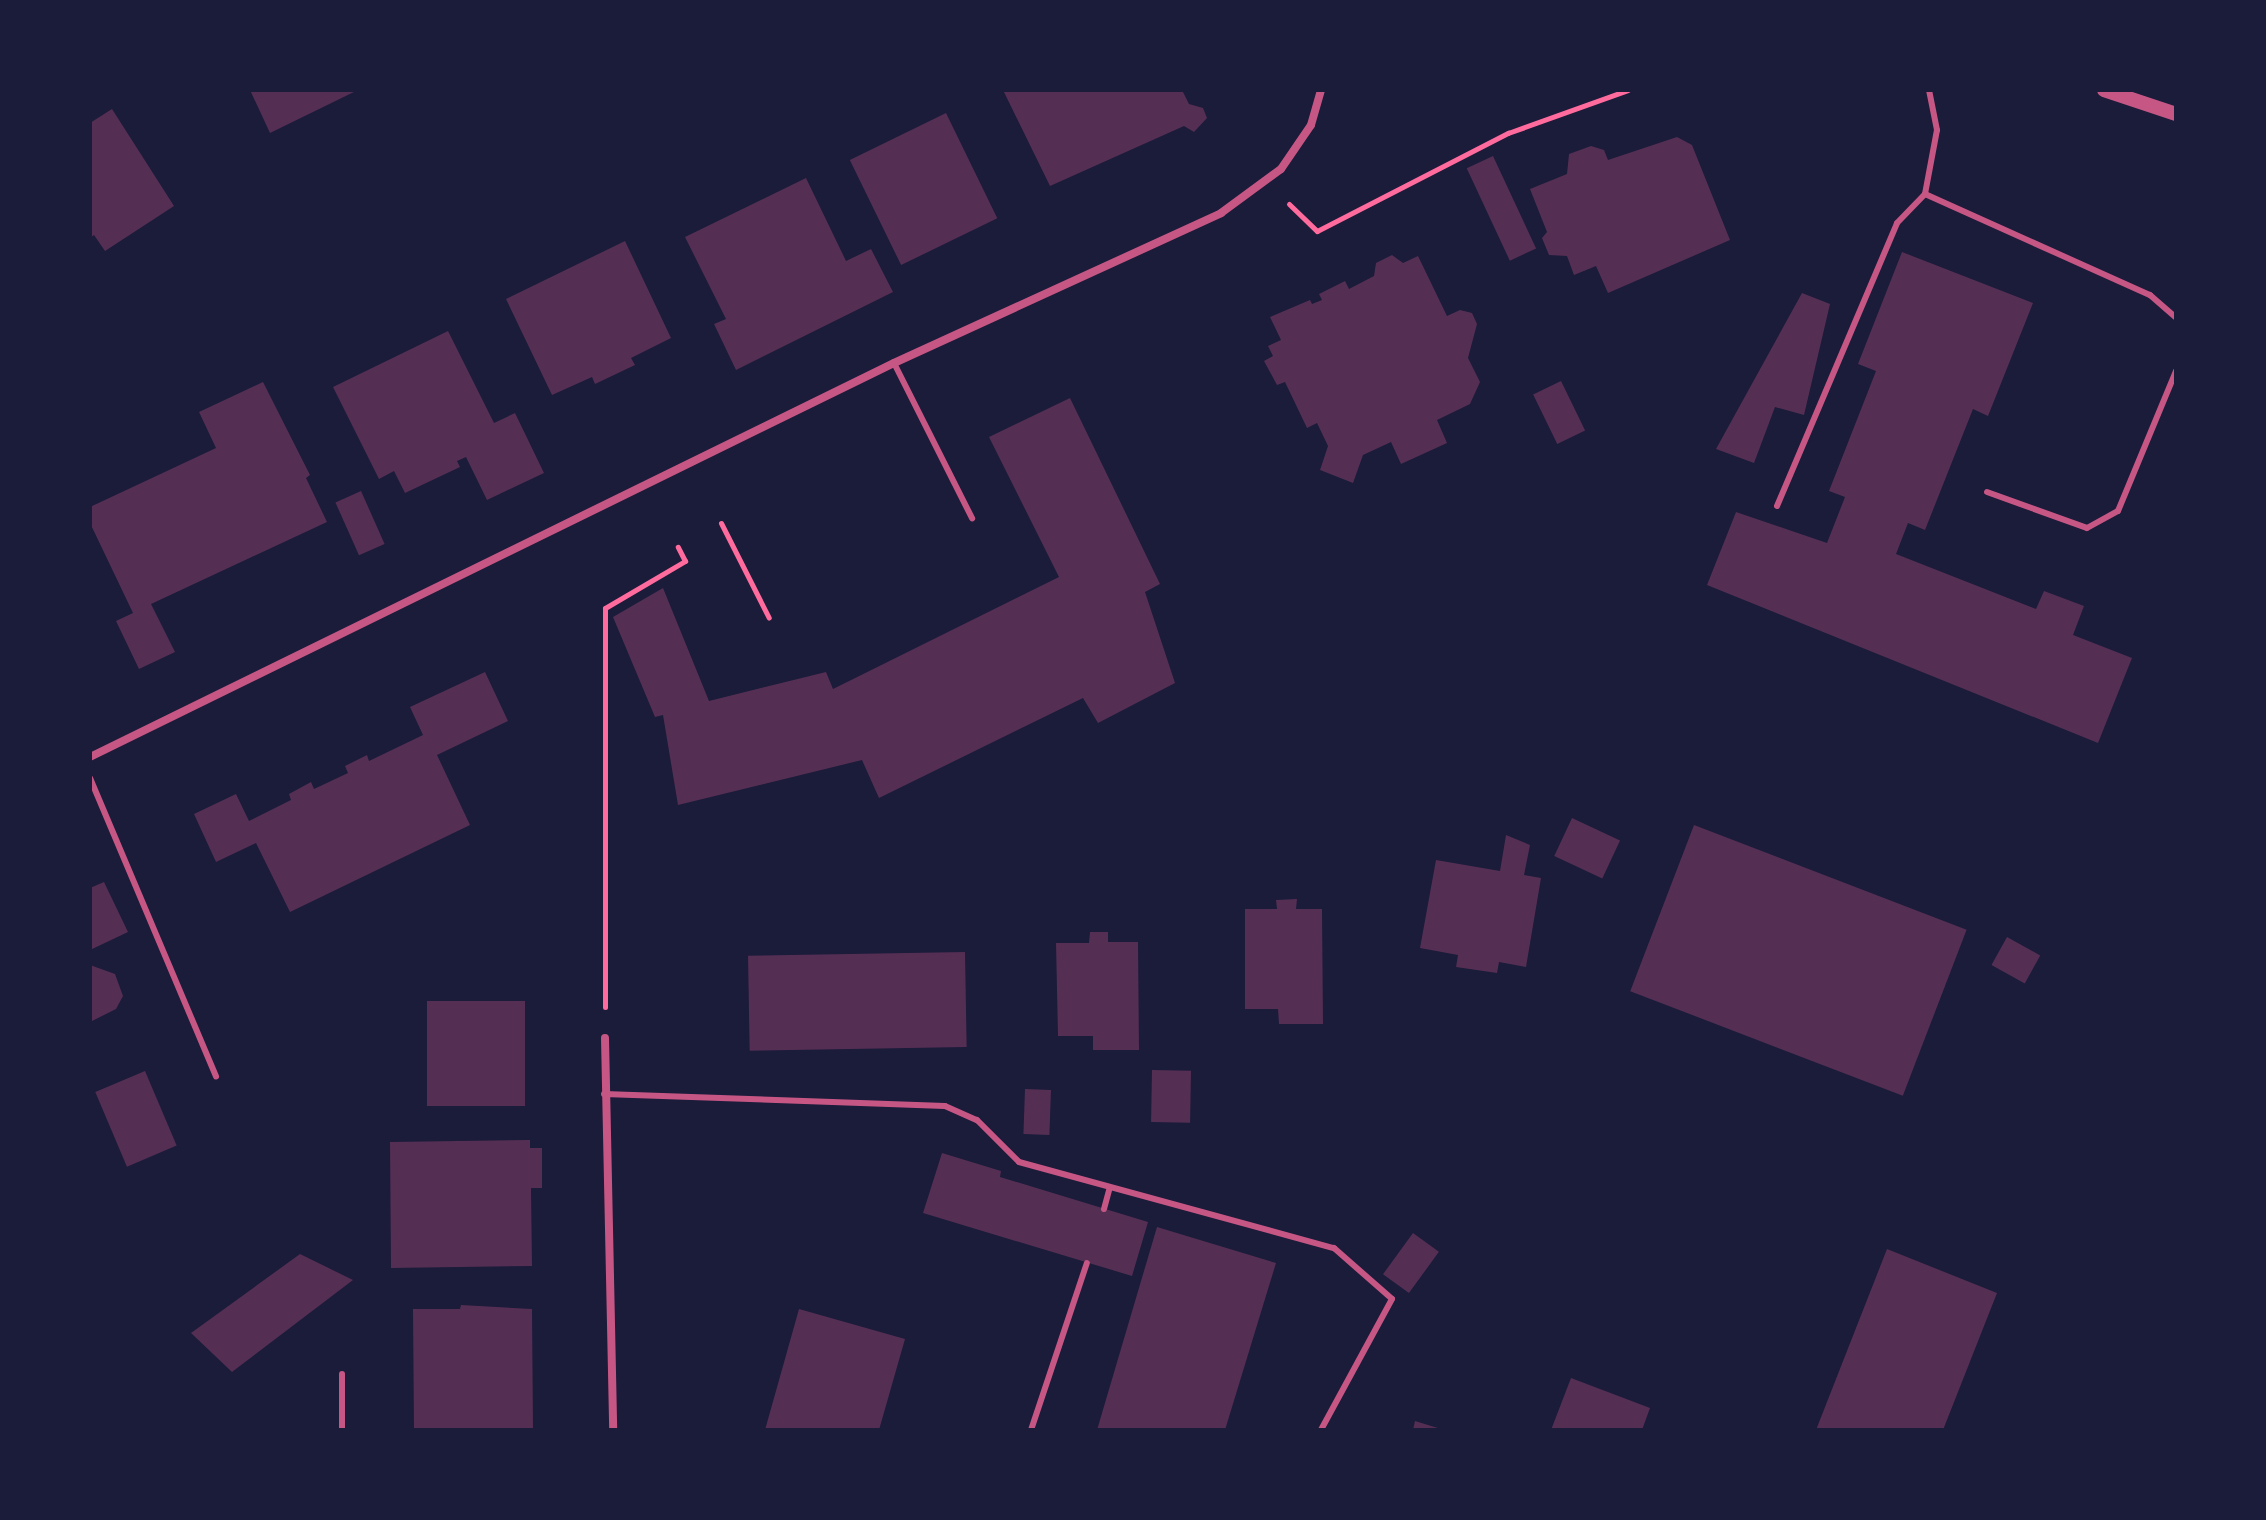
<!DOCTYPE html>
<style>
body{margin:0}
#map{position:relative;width:2266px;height:1520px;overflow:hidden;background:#1b1b3a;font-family:"IBM Plex Sans",sans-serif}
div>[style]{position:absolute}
.building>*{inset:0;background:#542f53;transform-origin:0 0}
.path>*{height:5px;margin:-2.5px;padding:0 2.5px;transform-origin:2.5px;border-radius:2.5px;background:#ff6b9d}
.service>*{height:6px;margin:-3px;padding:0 3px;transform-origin:3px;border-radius:3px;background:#c65784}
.minor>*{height:8px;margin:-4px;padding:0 4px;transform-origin:4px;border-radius:4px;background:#c65784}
.tertiary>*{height:14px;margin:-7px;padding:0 7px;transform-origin:7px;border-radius:7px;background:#c65784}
span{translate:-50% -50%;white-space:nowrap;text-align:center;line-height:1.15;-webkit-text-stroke:8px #1b1b3a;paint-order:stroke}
.frame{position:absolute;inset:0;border:92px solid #1b1b3a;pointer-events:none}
</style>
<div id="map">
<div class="building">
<i style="clip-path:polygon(250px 90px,358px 90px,270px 133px)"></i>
<i style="clip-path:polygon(1003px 90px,1182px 90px,1189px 104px,1203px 108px,1207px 118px,1194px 132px,1184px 126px,1050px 186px)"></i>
<i style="clip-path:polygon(112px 109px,174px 206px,105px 251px,94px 235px,90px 238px,90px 123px)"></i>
<i style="left:946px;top:113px;width:117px;height:107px;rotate:64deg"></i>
<i style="clip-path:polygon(1677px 137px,1692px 145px,1730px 240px,1608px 293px,1596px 266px,1574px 275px,1567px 256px,1549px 255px,1542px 238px,1547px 232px,1530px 189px,1567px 174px,1569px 154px,1591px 146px,1604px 150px,1608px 160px)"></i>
<i style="left:1493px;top:156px;width:102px;height:29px;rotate:65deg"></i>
<i style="clip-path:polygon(806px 178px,846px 261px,871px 249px,893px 292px,736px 370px,714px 324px,726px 319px,685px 237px)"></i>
<i style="clip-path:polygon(625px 241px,671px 338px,631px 358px,635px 365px,595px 384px,592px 377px,552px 395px,506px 299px)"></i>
<i style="clip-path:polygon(1902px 252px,2033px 303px,1988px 416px,1973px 409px,1925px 530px,1908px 523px,1896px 554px,2036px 609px,2044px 591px,2084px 606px,2073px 635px,2132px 658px,2098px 743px,1707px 585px,1736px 512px,1827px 543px,1845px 497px,1829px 491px,1876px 371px,1858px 364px)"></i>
<i style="clip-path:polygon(1392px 255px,1403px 263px,1418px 256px,1447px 316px,1460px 310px,1472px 313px,1477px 324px,1468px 358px,1480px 382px,1470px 404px,1437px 420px,1447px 443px,1401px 464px,1391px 442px,1363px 455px,1353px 483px,1320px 470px,1328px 446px,1317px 423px,1307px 428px,1285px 382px,1277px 385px,1264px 361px,1273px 356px,1268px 346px,1281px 340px,1270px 317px,1310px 300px,1312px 304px,1322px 300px,1319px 294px,1345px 281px,1349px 289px,1374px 276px,1376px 263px)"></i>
<i style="clip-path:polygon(1802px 293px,1830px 304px,1804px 415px,1775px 407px,1754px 463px,1716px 449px)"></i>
<i style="clip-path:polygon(448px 331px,494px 423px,515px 413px,544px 473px,487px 500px,466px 457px,457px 461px,460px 467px,405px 493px,394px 471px,379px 479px,333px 387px)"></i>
<i style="left:1561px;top:381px;width:55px;height:31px;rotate:64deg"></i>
<i style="clip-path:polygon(263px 382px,310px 475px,306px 478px,327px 522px,151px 604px,175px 652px,139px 669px,116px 621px,133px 613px,90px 523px,90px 507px,216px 448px,199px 412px)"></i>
<i style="clip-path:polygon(1070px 398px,1160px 584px,1145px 592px,1175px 683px,1098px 723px,1083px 698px,879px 798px,862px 760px,678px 805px,663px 715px,655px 717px,613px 617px,663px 588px,709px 701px,826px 672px,833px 689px,1059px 577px,989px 437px)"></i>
<i style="left:361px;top:491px;width:58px;height:28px;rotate:66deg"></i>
<i style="clip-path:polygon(485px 672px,508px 721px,437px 755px,470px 825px,290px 912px,256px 843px,216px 862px,194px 814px,236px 794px,249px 821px,291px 800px,289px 794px,311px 782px,314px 789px,348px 773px,345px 766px,367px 755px,369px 761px,423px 735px,410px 707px)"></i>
<i style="left:1572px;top:818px;width:53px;height:42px;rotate:25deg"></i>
<i style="left:1694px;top:825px;width:292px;height:178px;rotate:21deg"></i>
<i style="clip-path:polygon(1506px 835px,1530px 845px,1524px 875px,1541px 878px,1526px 967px,1499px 962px,1497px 973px,1456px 967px,1458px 955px,1420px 948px,1436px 860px,1500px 871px)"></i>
<i style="clip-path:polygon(104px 882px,128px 932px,90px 950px,90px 888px)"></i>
<i style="clip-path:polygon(1297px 899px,1296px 909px,1322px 909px,1323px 1024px,1279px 1024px,1278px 1009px,1245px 1009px,1245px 909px,1277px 909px,1276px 900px)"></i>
<i style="clip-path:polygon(1090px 932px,1108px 932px,1108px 942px,1138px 942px,1139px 1050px,1093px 1050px,1093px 1036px,1058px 1036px,1056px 943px,1089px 943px)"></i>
<i style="left:2007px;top:937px;width:38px;height:32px;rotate:29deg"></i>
<i style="left:965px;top:952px;width:95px;height:217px;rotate:89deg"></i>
<i style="clip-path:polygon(90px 965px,115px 974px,123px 996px,116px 1009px,90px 1022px)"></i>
<i style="left:427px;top:1001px;width:98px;height:105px"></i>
<i style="left:1152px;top:1070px;width:39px;height:52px;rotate:1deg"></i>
<i style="left:145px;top:1071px;width:81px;height:54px;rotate:67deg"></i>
<i style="left:1025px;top:1089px;width:26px;height:45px;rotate:2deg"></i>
<i style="clip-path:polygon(530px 1140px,530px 1148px,542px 1148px,542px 1188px,531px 1188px,532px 1266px,391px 1268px,390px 1142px)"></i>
<i style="clip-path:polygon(942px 1153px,1001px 1171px,1000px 1177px,1148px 1222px,1132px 1276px,923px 1213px)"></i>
<i style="clip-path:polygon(1157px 1227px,1276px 1263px,1225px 1430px,1097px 1430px)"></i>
<i style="left:1413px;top:1233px;width:32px;height:51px;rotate:36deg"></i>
<i style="clip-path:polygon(1887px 1249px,1997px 1293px,1943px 1430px,1816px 1430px)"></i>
<i style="clip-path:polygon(300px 1254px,353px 1280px,232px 1372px,191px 1333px)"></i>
<i style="clip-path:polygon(461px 1305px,532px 1309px,533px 1430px,414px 1430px,413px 1309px,460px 1309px)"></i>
<i style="clip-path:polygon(799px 1309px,905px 1339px,879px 1430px,765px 1430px)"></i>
<i style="clip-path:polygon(1571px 1378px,1650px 1408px,1642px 1430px,1551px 1430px)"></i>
<i style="clip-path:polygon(1415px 1421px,1441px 1429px,1441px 1430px,1413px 1430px)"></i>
</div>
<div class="path">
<i style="left:1289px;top:204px;width:39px;rotate:44deg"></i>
<i style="left:1317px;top:231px;width:215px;rotate:-27.2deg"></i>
<i style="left:1508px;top:133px;width:127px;rotate:-19.7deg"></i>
<i style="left:721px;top:523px;width:106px;rotate:63.2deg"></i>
<i style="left:605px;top:1007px;width:399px;rotate:-90deg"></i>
<i style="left:605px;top:608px;width:93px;rotate:-30.4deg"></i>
<i style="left:685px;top:561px;width:16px;rotate:-117deg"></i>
</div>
<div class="service">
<i style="left:1925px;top:194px;width:247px;rotate:24.2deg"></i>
<i style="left:2150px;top:295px;width:35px;rotate:41deg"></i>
<i style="left:894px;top:363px;width:174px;rotate:63.3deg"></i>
<i style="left:1987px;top:492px;width:106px;rotate:19.8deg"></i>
<i style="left:2087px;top:528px;width:35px;rotate:-29deg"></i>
<i style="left:2118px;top:511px;width:152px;rotate:-67.5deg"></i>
<i style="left:1777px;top:506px;width:307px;rotate:-67deg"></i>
<i style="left:1897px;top:223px;width:40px;rotate:-46deg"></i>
<i style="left:1925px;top:194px;width:65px;rotate:-79.4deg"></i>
<i style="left:1937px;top:130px;width:41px;rotate:-101.3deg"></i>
<i style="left:90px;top:778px;width:324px;rotate:67.1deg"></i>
<i style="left:604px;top:1094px;width:341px;rotate:2deg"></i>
<i style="left:945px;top:1106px;width:35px;rotate:24deg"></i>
<i style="left:977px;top:1120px;width:59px;rotate:45deg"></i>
<i style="left:1019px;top:1162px;width:327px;rotate:15.3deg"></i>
<i style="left:1334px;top:1248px;width:77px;rotate:41.3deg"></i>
<i style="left:1392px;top:1299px;width:149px;rotate:118.5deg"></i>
<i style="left:1104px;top:1209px;width:20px;rotate:-75deg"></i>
<i style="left:342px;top:1374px;width:56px;rotate:90deg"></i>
<i style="left:1031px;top:1430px;width:176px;rotate:-71.5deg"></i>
</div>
<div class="minor">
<i style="left:90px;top:757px;width:895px;rotate:-26.11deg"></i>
<i style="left:894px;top:363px;width:360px;rotate:-24.6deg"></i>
<i style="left:1221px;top:213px;width:74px;rotate:-36.3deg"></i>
<i style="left:1281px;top:169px;width:53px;rotate:-55.7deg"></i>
<i style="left:1311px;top:125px;width:36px;rotate:-74deg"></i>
<i style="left:605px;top:1038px;width:392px;rotate:88.8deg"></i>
</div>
<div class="tertiary">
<i style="left:2104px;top:90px;width:76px;rotate:18.4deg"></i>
</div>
<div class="frame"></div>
</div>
